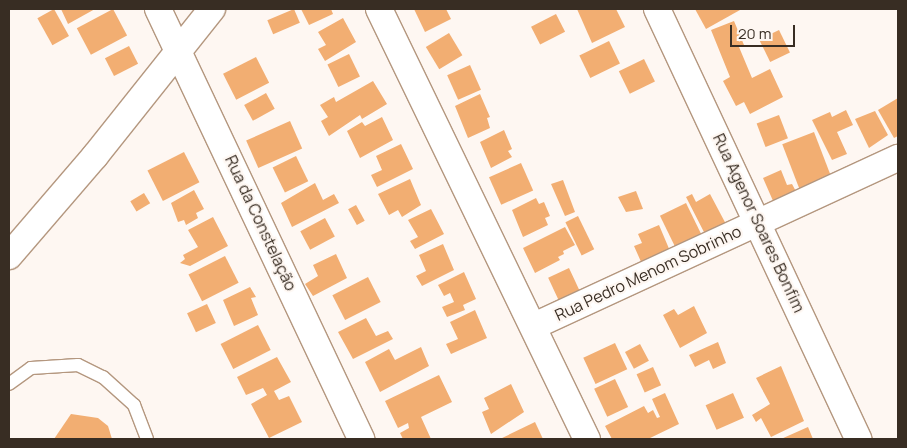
<!DOCTYPE html>
<meta charset="utf-8">
<style>
body{margin:0}
#map{position:relative;width:907px;height:448px;overflow:hidden;background:#fef7f2;font-family:Manrope,sans-serif}
div>[style]{position:absolute}
.building>*{inset:0;background:#f2ae72;transform-origin:0 0}
.roads{filter:drop-shadow(1px 0 #b4977f) drop-shadow(-1px 0 #b4977f) drop-shadow(0 1px #b4977f) drop-shadow(0 -1px #b4977f)}
.service>*{height:12px;margin:-6px;padding:0 6px;transform-origin:6px;border-radius:6px;background:#fff}
.minor>*{height:26px;margin:-13px;padding:0 13px;transform-origin:13px;border-radius:13px;background:#fff}
span{translate:-50% -50%;white-space:nowrap;text-align:center;line-height:1.15;-webkit-text-stroke:4.5px #fef7f2;paint-order:stroke}
.street-label{font-size:16px;color:#382d23}
.frame{position:absolute;inset:0;border:10px solid #382d23;pointer-events:none}
.scale{position:absolute;left:730px;top:25px;width:65px;height:22px;box-sizing:border-box;border:2px solid #382d23;border-top:0;padding-left:6px;font-size:15px;line-height:18px;white-space:nowrap;color:#382d23;-webkit-text-stroke:4px #fef7f2;paint-order:stroke}
</style>
<div id="map">
<div class="building">
<i style="left:54px;top:9px;width:31px;height:19px;rotate:61deg"></i>
<i style="clip-path:polygon(61px 9px,95px 9px,68px 24px)"></i>
<i style="left:113px;top:9px;width:30px;height:41px;rotate:62deg"></i>
<i style="left:294px;top:9px;width:15px;height:29px;rotate:67deg"></i>
<i style="clip-path:polygon(301px 9px,331px 9px,333px 14px,309px 25px)"></i>
<i style="clip-path:polygon(414px 9px,446px 9px,451px 19px,425px 32px)"></i>
<i style="clip-path:polygon(577px 9px,616px 9px,625px 27px,592px 43px)"></i>
<i style="clip-path:polygon(695px 9px,739px 9px,740px 10px,706px 29px)"></i>
<i style="left:556px;top:14px;width:20px;height:28px;rotate:63deg"></i>
<i style="clip-path:polygon(343px 18px,356px 42px,325px 61px,318px 49px,326px 45px,318px 32px)"></i>
<i style="clip-path:polygon(734px 21px,744px 45px,739px 47px,752px 78px,770px 69px,783px 97px,750px 114px,744px 102px,736px 106px,723px 81px,730px 77px,711px 30px)"></i>
<i style="left:779px;top:30px;width:25px;height:22px;rotate:64deg"></i>
<i style="left:449px;top:33px;width:26px;height:27px;rotate:59deg"></i>
<i style="left:609px;top:41px;width:25px;height:33px;rotate:64deg"></i>
<i style="left:129px;top:46px;width:20px;height:27px;rotate:63deg"></i>
<i style="left:349px;top:54px;width:25px;height:24px;rotate:64deg"></i>
<i style="left:256px;top:57px;width:29px;height:37px;rotate:63deg"></i>
<i style="left:644px;top:59px;width:25px;height:28px;rotate:64deg"></i>
<i style="left:470px;top:65px;width:27px;height:25px;rotate:66deg"></i>
<i style="clip-path:polygon(373px 81px,387px 104px,362px 119px,360px 115px,329px 136px,321px 121px,328px 117px,320px 105px,334px 97px,336px 102px)"></i>
<i style="left:266px;top:93px;width:18px;height:25px;rotate:61deg"></i>
<i style="clip-path:polygon(480px 94px,490px 117px,487px 118px,490px 128px,468px 138px,455px 106px)"></i>
<i style="clip-path:polygon(898px 98px,898px 136px,894px 138px,878px 110px)"></i>
<i style="clip-path:polygon(846px 110px,853px 125px,837px 132px,847px 154px,832px 160px,812px 120px,830px 112px,832px 117px)"></i>
<i style="clip-path:polygon(875px 111px,888px 135px,869px 148px,855px 119px)"></i>
<i style="left:779px;top:115px;width:25px;height:24px;rotate:69deg"></i>
<i style="clip-path:polygon(382px 117px,393px 140px,360px 158px,347px 131px,362px 122px,365px 126px)"></i>
<i style="left:290px;top:121px;width:30px;height:48px;rotate:66deg"></i>
<i style="clip-path:polygon(504px 130px,512px 149px,508px 151px,512px 157px,491px 168px,480px 142px)"></i>
<i style="left:814px;top:132px;width:56px;height:34px;rotate:69deg"></i>
<i style="clip-path:polygon(401px 144px,413px 169px,377px 187px,371px 175px,382px 170px,376px 156px)"></i>
<i style="left:184px;top:152px;width:34px;height:41px;rotate:63deg"></i>
<i style="left:296px;top:156px;width:28px;height:26px;rotate:64deg"></i>
<i style="left:521px;top:163px;width:30px;height:35px;rotate:66deg"></i>
<i style="clip-path:polygon(781px 170px,787px 185px,792px 184px,800px 199px,777px 210px,763px 178px)"></i>
<i style="clip-path:polygon(410px 179px,421px 205px,402px 217px,398px 210px,389px 215px,378px 194px)"></i>
<i style="clip-path:polygon(563px 180px,575px 212px,565px 216px,551px 184px)"></i>
<i style="clip-path:polygon(315px 183px,323px 200px,334px 194px,339px 203px,292px 227px,281px 203px)"></i>
<i style="clip-path:polygon(194px 190px,204px 209px,196px 213px,198px 218px,186px 225px,184px 220px,178px 222px,171px 203px)"></i>
<i style="clip-path:polygon(636px 191px,643px 209px,626px 212px,618px 197px)"></i>
<i style="left:144px;top:193px;width:12px;height:16px;rotate:59deg"></i>
<i style="clip-path:polygon(692px 194px,696px 202px,710px 194px,727px 226px,707px 238px,686px 197px)"></i>
<i style="clip-path:polygon(536px 198px,539px 204px,544px 202px,550px 216px,545px 218px,548px 225px,523px 237px,512px 210px)"></i>
<i style="left:686px;top:203px;width:39px;height:29px;rotate:64deg"></i>
<i style="left:356px;top:205px;width:18px;height:9px;rotate:61deg"></i>
<i style="clip-path:polygon(431px 209px,444px 234px,415px 249px,410px 241px,418px 237px,408px 220px)"></i>
<i style="left:578px;top:216px;width:37px;height:14px;rotate:64deg"></i>
<i style="clip-path:polygon(213px 217px,228px 246px,190px 266px,180px 263px,185px 259px,183px 255px,198px 247px,188px 230px)"></i>
<i style="left:325px;top:218px;width:21px;height:28px;rotate:62deg"></i>
<i style="clip-path:polygon(659px 225px,670px 251px,642px 264px,634px 246px,642px 243px,638px 234px)"></i>
<i style="clip-path:polygon(565px 227px,575px 245px,563px 251px,564px 254px,558px 257px,560px 260px,535px 273px,523px 248px)"></i>
<i style="clip-path:polygon(443px 244px,454px 270px,422px 286px,416px 276px,426px 271px,419px 255px)"></i>
<i style="clip-path:polygon(336px 254px,347px 278px,313px 296px,305px 284px,318px 276px,313px 265px)"></i>
<i style="left:225px;top:256px;width:30px;height:41px;rotate:63deg"></i>
<i style="left:569px;top:268px;width:29px;height:23px;rotate:65deg"></i>
<i style="clip-path:polygon(464px 272px,476px 299px,463px 305px,465px 310px,447px 317px,442px 307px,454px 302px,450px 293px,444px 296px,438px 285px)"></i>
<i style="left:368px;top:277px;width:28px;height:40px;rotate:63deg"></i>
<i style="clip-path:polygon(250px 287px,256px 297px,251px 298px,258px 315px,234px 326px,223px 300px)"></i>
<i style="left:207px;top:304px;width:21px;height:22px;rotate:65deg"></i>
<i style="clip-path:polygon(694px 306px,707px 333px,680px 348px,663px 315px,674px 309px,678px 315px)"></i>
<i style="clip-path:polygon(475px 310px,487px 338px,451px 354px,446px 344px,458px 339px,450px 322px)"></i>
<i style="clip-path:polygon(366px 318px,376px 336px,388px 331px,393px 339px,353px 359px,338px 332px)"></i>
<i style="left:258px;top:325px;width:28px;height:42px;rotate:63deg"></i>
<i style="clip-path:polygon(718px 342px,726px 363px,713px 369px,709px 360px,695px 367px,689px 355px)"></i>
<i style="left:615px;top:343px;width:29px;height:35px;rotate:65deg"></i>
<i style="left:640px;top:344px;width:19px;height:17px;rotate:62deg"></i>
<i style="clip-path:polygon(421px 347px,429px 366px,380px 392px,365px 362px,389px 349px,395px 360px)"></i>
<i style="clip-path:polygon(277px 357px,291px 382px,274px 391px,279px 400px,289px 396px,302px 422px,269px 438px,251px 404px,267px 395px,263px 388px,246px 395px,237px 377px)"></i>
<i style="clip-path:polygon(781px 366px,804px 421px,771px 437px,761px 418px,756px 422px,752px 415px,770px 404px,756px 378px)"></i>
<i style="left:653px;top:367px;width:20px;height:18px;rotate:66deg"></i>
<i style="clip-path:polygon(439px 375px,452px 402px,421px 417px,431px 439px,403px 439px,400px 433px,409px 428px,408px 423px,398px 428px,385px 401px)"></i>
<i style="left:615px;top:379px;width:31px;height:23px;rotate:65deg"></i>
<i style="clip-path:polygon(511px 384px,524px 412px,491px 434px,482px 412px,489px 409px,484px 398px)"></i>
<i style="clip-path:polygon(665px 393px,679px 424px,648px 439px,612px 439px,605px 426px,644px 406px,648px 413px,653px 410px,657px 418px,660px 417px,652px 399px)"></i>
<i style="left:733px;top:393px;width:27px;height:30px;rotate:66deg"></i>
<i style="clip-path:polygon(71px 414px,98px 418px,108px 426px,112px 439px,54px 439px)"></i>
<i style="clip-path:polygon(535px 422px,543px 439px,500px 439px)"></i>
<i style="clip-path:polygon(808px 427px,813px 439px,781px 439px)"></i>
</div>
<div class="roads">
<div class="service">
<i style="left:9px;top:384px;width:27px;rotate:-36deg"></i>
<i style="left:31px;top:368px;width:47px;rotate:-3.7deg"></i>
<i style="left:78px;top:365px;width:28px;rotate:26deg"></i>
<i style="left:103px;top:377px;width:42px;rotate:42.1deg"></i>
<i style="left:134px;top:405px;width:36px;rotate:69deg"></i>
</div>
<div class="minor">
<i style="left:158px;top:9px;width:476px;rotate:64.7deg"></i>
<i style="left:379px;top:9px;width:478px;rotate:64.2deg"></i>
<i style="left:657px;top:9px;width:475px;rotate:64.9deg"></i>
<i style="left:9px;top:256px;width:132px;rotate:-49.3deg"></i>
<i style="left:95px;top:156px;width:188px;rotate:-51.5deg"></i>
<i style="left:534px;top:326px;width:401px;rotate:-24.8deg"></i>
</div>
</div>
<div class="street-label">
<span style="left:261px;top:223px;rotate:65deg">Rua da Constelação</span>
<span style="left:759px;top:223px;rotate:65deg">Rua Agenor Soares Bonfim</span>
<span style="left:648px;top:273px;rotate:-25deg">Rua Pedro Menom Sobrinho</span>
</div>
<div class="frame"></div>
<div class="scale">20 m</div>
</div>
